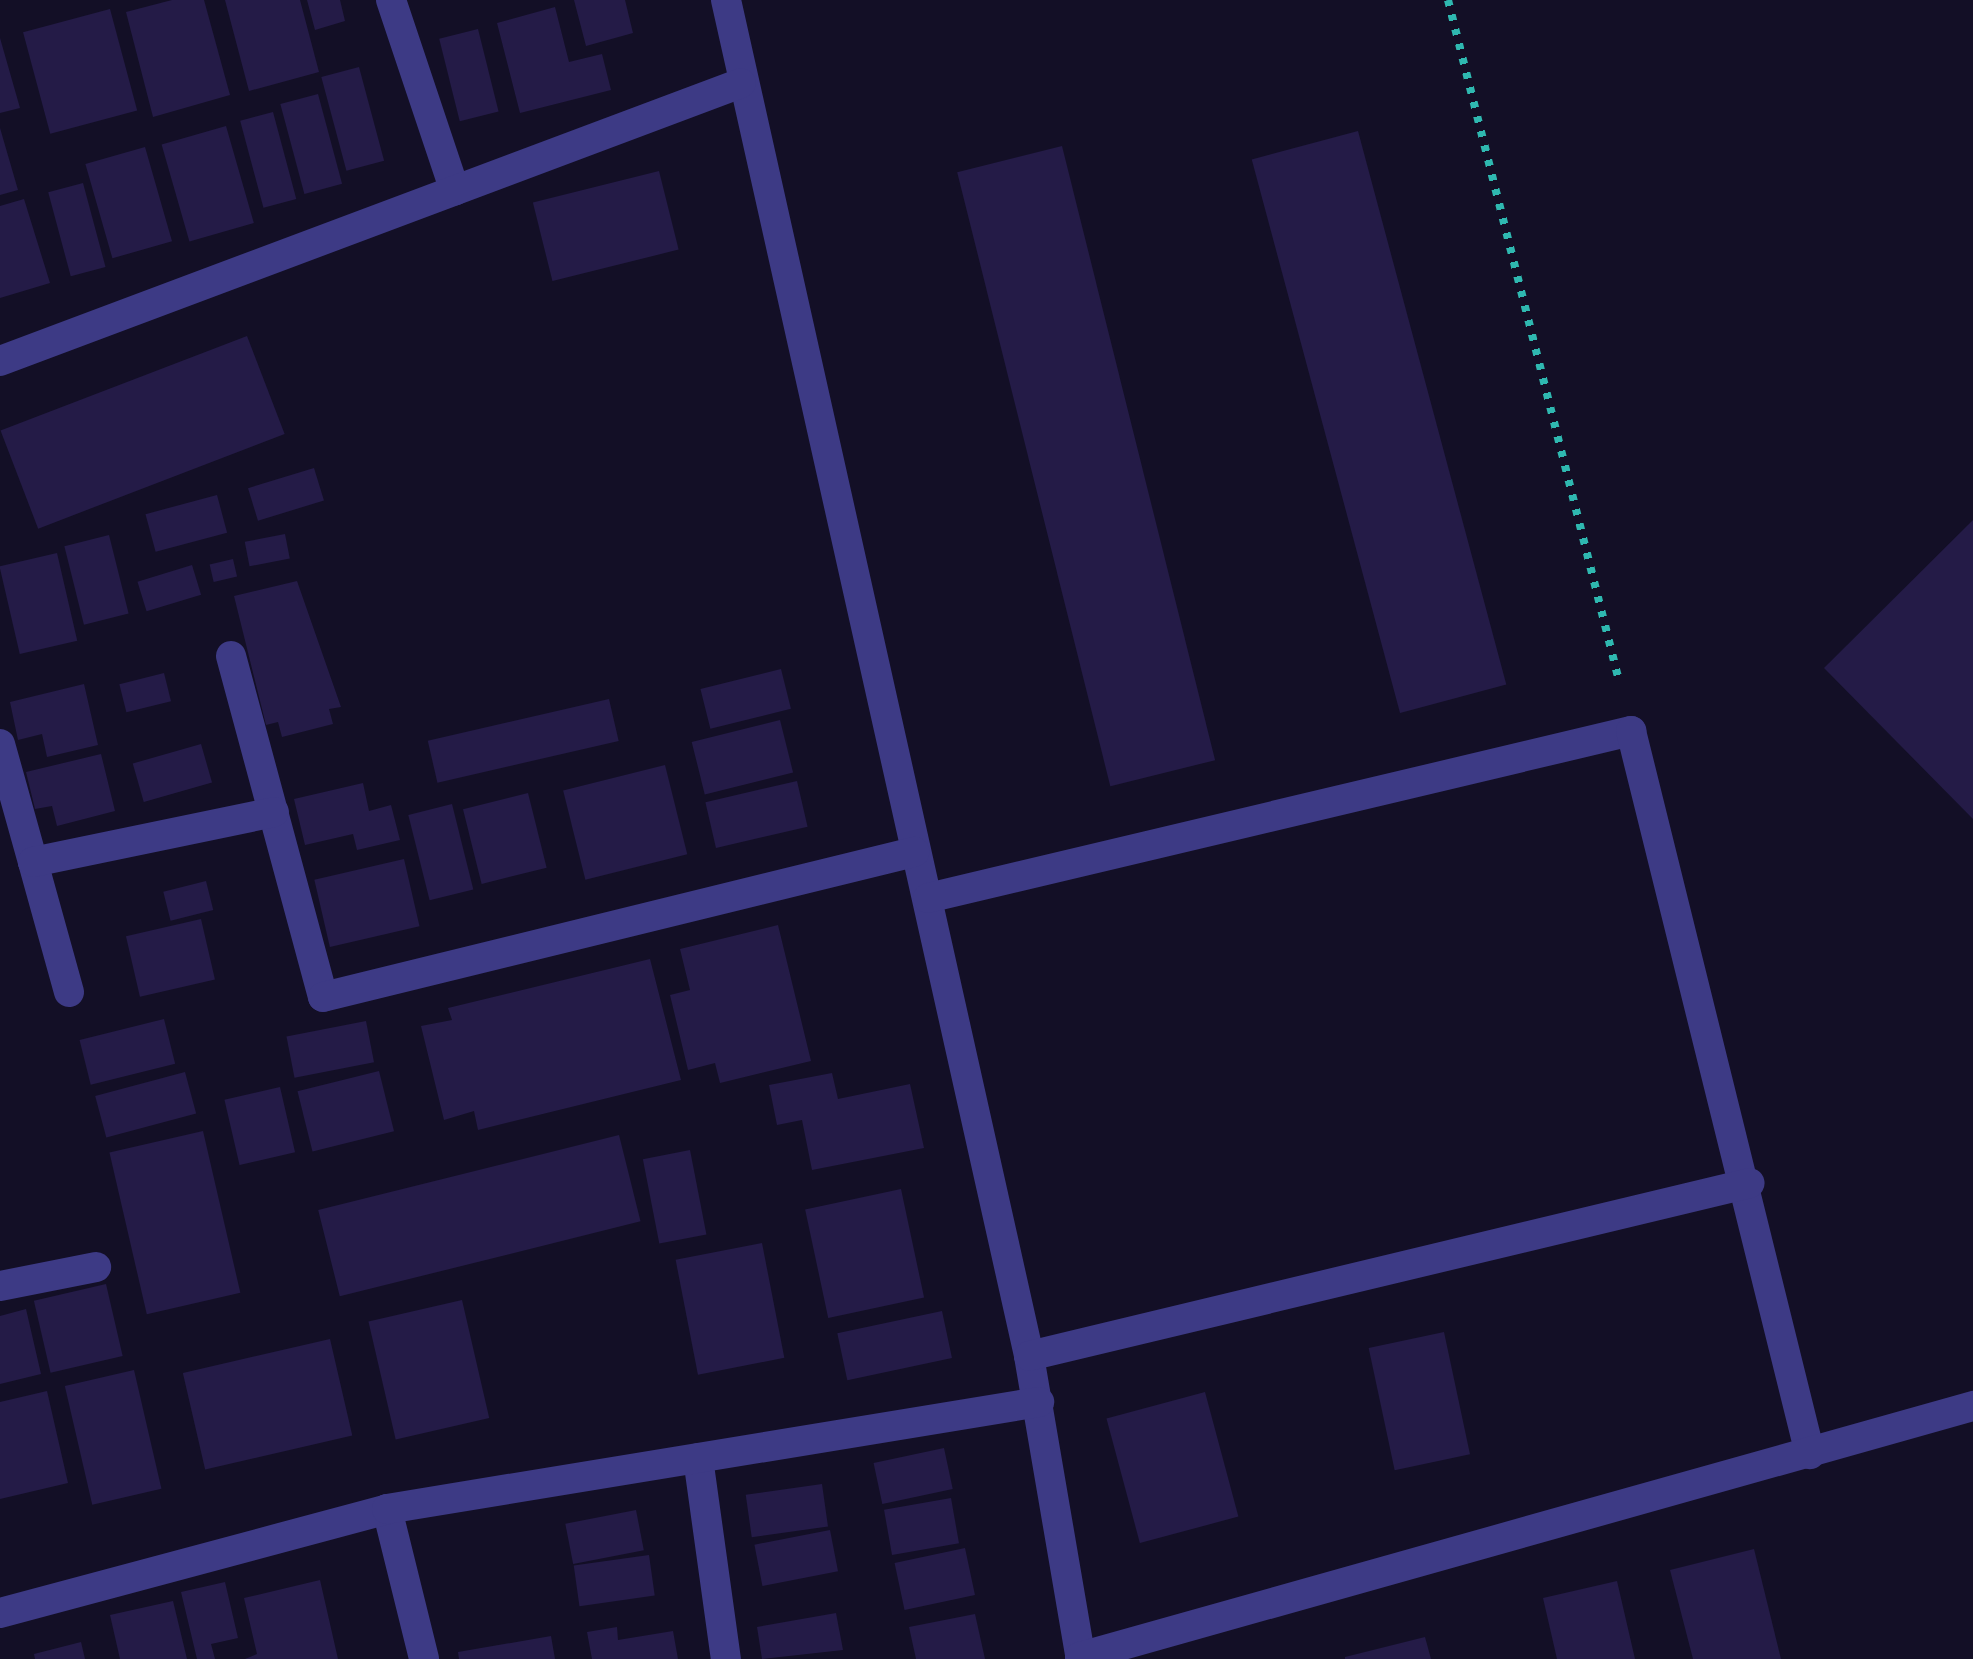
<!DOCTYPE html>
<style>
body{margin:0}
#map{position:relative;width:1973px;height:1659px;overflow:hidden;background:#130f26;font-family:"Asap Condensed",sans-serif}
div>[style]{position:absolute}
.building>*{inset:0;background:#241b47;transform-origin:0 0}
.path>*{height:8px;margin-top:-4px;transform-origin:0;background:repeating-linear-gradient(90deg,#2fb8b0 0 6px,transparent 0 15px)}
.minor>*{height:30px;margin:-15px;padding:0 15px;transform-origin:15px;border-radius:15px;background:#3d3a85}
span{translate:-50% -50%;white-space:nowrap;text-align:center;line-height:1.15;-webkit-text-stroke:10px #130f26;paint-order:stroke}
</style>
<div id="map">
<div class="building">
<i style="clip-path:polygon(172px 0,204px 0,230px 95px,153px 117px,126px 12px)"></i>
<i style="clip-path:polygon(225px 0,300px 0,319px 72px,249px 91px)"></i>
<i style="clip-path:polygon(307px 0,340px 0,345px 21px,315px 30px)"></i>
<i style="clip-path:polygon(574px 0,625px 0,633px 33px,586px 46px)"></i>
<i style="clip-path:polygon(555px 7px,569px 62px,602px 54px,611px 90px,520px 113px,497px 23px)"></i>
<i style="left:110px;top:9px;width:105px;height:90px;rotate:75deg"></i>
<i style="left:478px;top:29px;width:85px;height:40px;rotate:76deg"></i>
<i style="clip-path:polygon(0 38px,20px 108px,0 113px)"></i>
<i style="left:359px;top:67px;width:97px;height:39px;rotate:75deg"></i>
<i style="left:318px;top:94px;width:93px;height:39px;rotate:75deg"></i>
<i style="left:273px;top:112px;width:90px;height:34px;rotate:75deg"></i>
<i style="left:226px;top:126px;width:101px;height:67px;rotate:74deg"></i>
<i style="clip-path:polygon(0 128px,18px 190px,0 195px)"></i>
<i style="left:1358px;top:131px;width:573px;height:110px;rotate:75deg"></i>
<i style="left:1062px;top:146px;width:633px;height:108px;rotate:76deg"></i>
<i style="left:145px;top:147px;width:98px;height:62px;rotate:74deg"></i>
<i style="left:659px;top:171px;width:81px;height:130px;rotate:76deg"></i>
<i style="left:83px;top:183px;width:87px;height:36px;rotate:75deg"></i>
<i style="clip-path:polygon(24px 199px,50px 283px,0 298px,0 206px)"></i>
<i style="left:247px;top:336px;width:105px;height:264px;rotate:69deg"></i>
<i style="left:314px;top:468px;width:34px;height:69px;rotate:73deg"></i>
<i style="left:217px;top:495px;width:39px;height:74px;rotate:75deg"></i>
<i style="clip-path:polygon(1973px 520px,1973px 819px,1824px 668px)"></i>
<i style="left:285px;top:534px;width:25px;height:41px;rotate:79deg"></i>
<i style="left:109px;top:535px;width:81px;height:46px;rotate:76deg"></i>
<i style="left:57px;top:553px;width:90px;height:59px;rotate:77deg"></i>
<i style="left:233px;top:559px;width:18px;height:24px;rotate:77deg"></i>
<i style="left:192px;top:565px;width:31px;height:57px;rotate:73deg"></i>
<i style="clip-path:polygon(297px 581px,341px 707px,329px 709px,333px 724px,282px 737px,278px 722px,266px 725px,234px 596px)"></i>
<i style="left:781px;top:669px;width:41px;height:83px;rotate:76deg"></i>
<i style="left:164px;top:673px;width:29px;height:46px;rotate:76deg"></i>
<i style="clip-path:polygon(84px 684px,98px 745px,47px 757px,42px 734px,18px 740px,10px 702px)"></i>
<i style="left:609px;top:699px;width:43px;height:186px;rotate:77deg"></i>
<i style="left:780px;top:720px;width:54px;height:91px;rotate:76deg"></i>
<i style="left:201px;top:744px;width:40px;height:71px;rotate:74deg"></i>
<i style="clip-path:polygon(101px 754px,115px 811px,57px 826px,52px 806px,35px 809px,26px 772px)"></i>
<i style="left:665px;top:765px;width:92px;height:105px;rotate:76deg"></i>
<i style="left:797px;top:781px;width:47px;height:94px;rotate:77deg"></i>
<i style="clip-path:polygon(363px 783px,369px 811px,391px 805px,400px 840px,357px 850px,353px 834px,305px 845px,294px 799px)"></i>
<i style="left:528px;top:793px;width:77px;height:67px;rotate:76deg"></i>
<i style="left:452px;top:804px;width:88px;height:45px;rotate:76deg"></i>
<i style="left:404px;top:859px;width:69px;height:92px;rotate:77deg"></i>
<i style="left:206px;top:881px;width:30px;height:44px;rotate:76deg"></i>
<i style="left:201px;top:919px;width:62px;height:77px;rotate:77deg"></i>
<i style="clip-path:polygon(778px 925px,811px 1061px,720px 1083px,715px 1063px,688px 1070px,670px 995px,690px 990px,680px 949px)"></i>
<i style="clip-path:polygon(650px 959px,681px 1080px,478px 1130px,474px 1111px,444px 1120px,421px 1026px,452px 1020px,448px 1008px)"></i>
<i style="left:164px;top:1019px;width:46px;height:87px;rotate:76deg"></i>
<i style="left:366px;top:1021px;width:42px;height:81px;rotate:79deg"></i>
<i style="left:379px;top:1071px;width:62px;height:84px;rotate:76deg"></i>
<i style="left:185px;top:1072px;width:43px;height:93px;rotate:75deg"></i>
<i style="clip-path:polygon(832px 1073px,838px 1099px,910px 1084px,924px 1148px,812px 1170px,802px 1120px,777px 1125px,769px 1085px)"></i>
<i style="left:280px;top:1087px;width:67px;height:57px;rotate:77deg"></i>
<i style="left:203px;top:1131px;width:166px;height:96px;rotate:77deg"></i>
<i style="left:619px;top:1135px;width:89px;height:310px;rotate:76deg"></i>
<i style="left:690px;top:1150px;width:86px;height:48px;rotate:79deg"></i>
<i style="left:901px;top:1189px;width:111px;height:98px;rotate:78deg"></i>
<i style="left:762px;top:1243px;width:117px;height:88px;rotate:79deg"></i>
<i style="left:106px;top:1284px;width:74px;height:74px;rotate:77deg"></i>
<i style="left:462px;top:1300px;width:121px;height:96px;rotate:77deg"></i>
<i style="clip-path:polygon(26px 1309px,41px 1374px,0 1384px,0 1316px)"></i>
<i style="left:942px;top:1311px;width:48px;height:107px;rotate:78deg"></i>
<i style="left:1444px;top:1332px;width:125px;height:77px;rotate:78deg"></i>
<i style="left:330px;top:1339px;width:99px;height:151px;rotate:77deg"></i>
<i style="left:134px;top:1370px;width:122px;height:71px;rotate:77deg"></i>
<i style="clip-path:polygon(47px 1391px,68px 1483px,0 1499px,0 1402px)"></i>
<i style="left:1205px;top:1392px;width:129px;height:102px;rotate:75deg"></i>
<i style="left:944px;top:1448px;width:42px;height:72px;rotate:78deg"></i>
<i style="left:822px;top:1484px;width:43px;height:77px;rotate:82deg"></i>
<i style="left:951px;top:1498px;width:46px;height:68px;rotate:80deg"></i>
<i style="left:636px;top:1510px;width:41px;height:72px;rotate:79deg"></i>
<i style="left:830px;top:1530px;width:42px;height:77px;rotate:79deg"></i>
<i style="left:965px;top:1548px;width:48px;height:72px;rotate:78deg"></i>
<i style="clip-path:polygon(1754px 1549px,1781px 1659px,1693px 1659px,1670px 1570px)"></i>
<i style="left:649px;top:1555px;width:41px;height:76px;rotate:82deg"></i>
<i style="clip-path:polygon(320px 1580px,338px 1659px,245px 1659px,257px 1654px,244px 1598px)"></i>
<i style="clip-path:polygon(1617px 1581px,1635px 1659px,1557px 1659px,1543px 1598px)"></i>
<i style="clip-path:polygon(225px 1582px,238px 1638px,211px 1644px,215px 1659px,197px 1659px,181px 1592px)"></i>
<i style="clip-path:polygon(173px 1601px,187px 1659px,120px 1659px,110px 1615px)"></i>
<i style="clip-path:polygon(836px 1613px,843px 1650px,762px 1659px,757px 1627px)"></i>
<i style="clip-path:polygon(975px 1614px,985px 1659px,916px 1659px,909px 1627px)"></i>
<i style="clip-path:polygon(617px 1627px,618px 1640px,673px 1631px,678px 1659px,592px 1659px,587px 1632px)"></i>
<i style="clip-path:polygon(551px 1636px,555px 1659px,459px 1659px,458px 1652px)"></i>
<i style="clip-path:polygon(1425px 1637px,1431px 1659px,1345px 1659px,1345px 1657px)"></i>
<i style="clip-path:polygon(81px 1642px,85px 1659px,35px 1659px,34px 1654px)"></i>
</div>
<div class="path">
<i style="left:1448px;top:0;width:698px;rotate:75.9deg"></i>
</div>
<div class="minor">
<i style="left:391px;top:0;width:201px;rotate:71.5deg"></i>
<i style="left:726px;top:0;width:1389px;rotate:77.4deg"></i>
<i style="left:1029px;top:1356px;width:307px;rotate:80.3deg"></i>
<i style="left:0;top:361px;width:791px;rotate:-20.56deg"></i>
<i style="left:231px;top:656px;width:353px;rotate:74.9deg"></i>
<i style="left:323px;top:997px;width:609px;rotate:-13.79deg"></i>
<i style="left:0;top:744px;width:123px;rotate:74.4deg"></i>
<i style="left:928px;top:898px;width:723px;rotate:-13.36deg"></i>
<i style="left:1631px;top:731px;width:745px;rotate:76.09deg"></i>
<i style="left:69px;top:992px;width:135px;rotate:-105.5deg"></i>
<i style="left:33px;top:862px;width:246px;rotate:-11.7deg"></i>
<i style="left:0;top:1286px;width:98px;rotate:-11.2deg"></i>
<i style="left:1029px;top:1356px;width:741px;rotate:-13.49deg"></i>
<i style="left:698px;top:1458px;width:203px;rotate:82.1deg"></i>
<i style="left:387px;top:1509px;width:154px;rotate:76.1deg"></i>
<i style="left:0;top:1613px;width:401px;rotate:-15deg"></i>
<i style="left:387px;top:1509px;width:661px;rotate:-9.32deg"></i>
<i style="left:1080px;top:1657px;width:928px;rotate:-15.7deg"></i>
</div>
</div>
